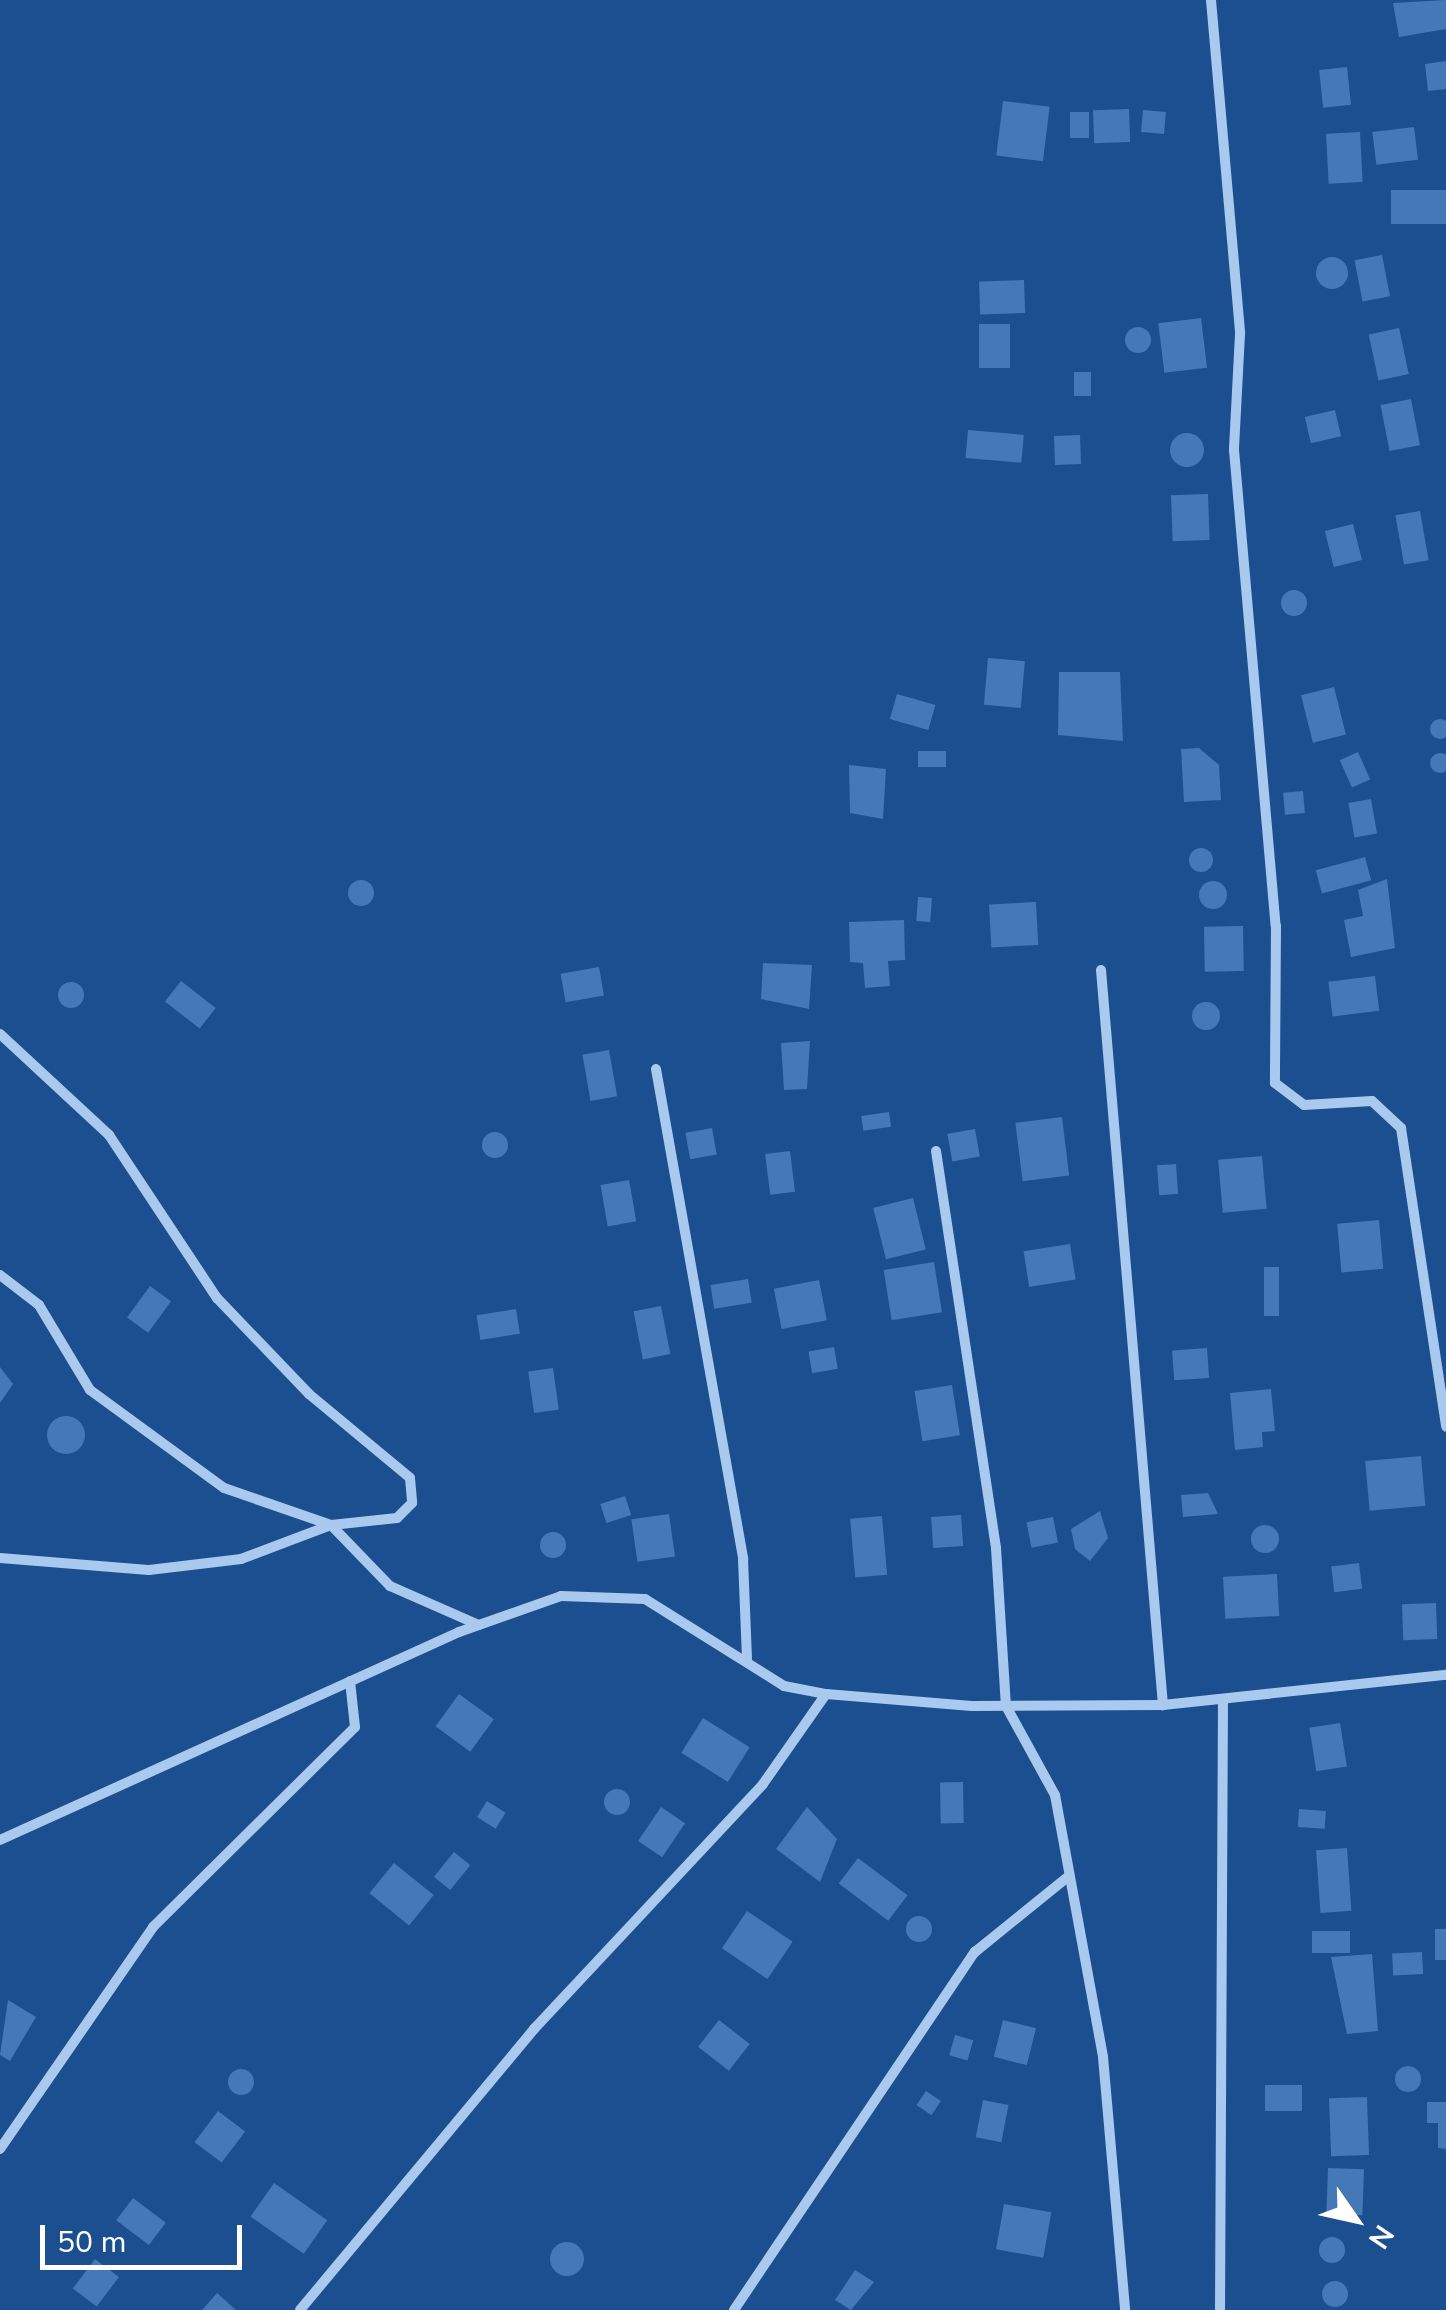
<!DOCTYPE html>
<style>
body{margin:0}
#map{position:relative;width:1446px;height:2310px;overflow:hidden;background:#1b4f8f;font-family:"Nunito Sans",sans-serif}
div>[style]{position:absolute}
.building>*{inset:0;background:#4478b7;transform-origin:0 0}
.round{border-radius:50%}
.street>*{height:10px;margin:-5px;padding:0 5px;transform-origin:5px;border-radius:5px;background:#a9c9ee}
span{translate:-50% -50%;white-space:nowrap;text-align:center;line-height:1.15;-webkit-text-stroke:9px #1b4f8f;paint-order:stroke}
.north{position:absolute;left:1306px;top:2170px;width:100px;height:100px;-webkit-text-stroke:8px #1b4f8f;paint-order:stroke;rotate:124deg;font-size:28px;font-weight:700;line-height:40px;text-align:center;color:#fff}
.north::after{content:'';display:block;margin:auto;width:35px;height:45px;background:#fff;clip-path:polygon(50% 0,100% 100%,50% 72%,0 100%)}
.scale{position:absolute;left:40px;top:2225px;width:202px;height:45px;box-sizing:border-box;border:5px solid #fff;border-top:0;padding-left:12px;font-size:30px;line-height:35px;white-space:nowrap;color:#fff;-webkit-text-stroke:8px #1b4f8f;paint-order:stroke}
</style>
<div id="map">
<div class="building">
<i style="clip-path:polygon(1446px 0,1446px 29px,1399px 37px,1393px 3px)"></i>
<i style="clip-path:polygon(1446px 61px,1446px 89px,1428px 91px,1425px 64px)"></i>
<i style="left:1347px;top:67px;width:38px;height:28px;rotate:84deg"></i>
<i style="left:1003px;top:101px;width:47px;height:55px;rotate:7deg"></i>
<i style="left:1129px;top:109px;width:33px;height:36px;rotate:88deg"></i>
<i style="left:1143px;top:110px;width:23px;height:22px;rotate:5deg"></i>
<i style="left:1070px;top:112px;width:19px;height:26px"></i>
<i style="left:1414px;top:127px;width:33px;height:42px;rotate:83deg"></i>
<i style="left:1360px;top:132px;width:50px;height:34px;rotate:87deg"></i>
<i style="left:1446px;top:190px;width:34px;height:55px;rotate:90deg"></i>
<i style="left:1382px;top:255px;width:42px;height:28px;rotate:79deg"></i>
<i class="round" style="left:1316px;top:257px;width:32px;height:32px"></i>
<i style="left:1024px;top:280px;width:33px;height:45px;rotate:88deg"></i>
<i style="left:1201px;top:318px;width:50px;height:43px;rotate:83deg"></i>
<i style="left:979px;top:324px;width:31px;height:44px"></i>
<i class="round" style="left:1125px;top:327px;width:26px;height:26px"></i>
<i style="left:1399px;top:328px;width:47px;height:31px;rotate:78deg"></i>
<i style="left:1074px;top:372px;width:17px;height:24px"></i>
<i style="left:1411px;top:399px;width:47px;height:31px;rotate:79deg"></i>
<i style="left:1335px;top:410px;width:27px;height:31px;rotate:77deg"></i>
<i style="left:968px;top:430px;width:56px;height:28px;rotate:5deg"></i>
<i class="round" style="left:1170px;top:433px;width:34px;height:34px"></i>
<i style="left:1080px;top:435px;width:29px;height:26px;rotate:88deg"></i>
<i style="left:1208px;top:494px;width:46px;height:37px;rotate:88deg"></i>
<i style="left:1420px;top:511px;width:50px;height:25px;rotate:80deg"></i>
<i style="left:1353px;top:524px;width:37px;height:29px;rotate:76deg"></i>
<i class="round" style="left:1281px;top:590px;width:26px;height:26px"></i>
<i style="left:988px;top:658px;width:37px;height:47px;rotate:5deg"></i>
<i style="clip-path:polygon(1059px 672px,1120px 672px,1123px 741px,1058px 735px)"></i>
<i style="left:1334px;top:687px;width:49px;height:34px;rotate:76deg"></i>
<i style="left:897px;top:694px;width:40px;height:26px;rotate:16deg"></i>
<i class="round" style="left:1430px;top:719px;width:20px;height:20px"></i>
<i style="clip-path:polygon(1199px 748px,1219px 765px,1221px 800px,1184px 802px,1181px 749px)"></i>
<i style="left:918px;top:751px;width:28px;height:16px"></i>
<i style="left:1358px;top:752px;width:30px;height:20px;rotate:66deg"></i>
<i class="round" style="left:1430px;top:753px;width:20px;height:20px"></i>
<i style="clip-path:polygon(849px 765px,886px 769px,883px 819px,850px 813px)"></i>
<i style="left:1303px;top:791px;width:22px;height:20px;rotate:85deg"></i>
<i style="left:1371px;top:799px;width:35px;height:23px;rotate:80deg"></i>
<i class="round" style="left:1189px;top:848px;width:24px;height:24px"></i>
<i style="left:1365px;top:857px;width:24px;height:51px;rotate:75deg"></i>
<i style="clip-path:polygon(1387px 879px,1395px 948px,1351px 957px,1344px 920px,1363px 916px,1358px 890px)"></i>
<i class="round" style="left:348px;top:880px;width:26px;height:26px"></i>
<i class="round" style="left:1199px;top:881px;width:28px;height:28px"></i>
<i style="left:918px;top:897px;width:14px;height:24px;rotate:4deg"></i>
<i style="left:1036px;top:902px;width:43px;height:47px;rotate:87deg"></i>
<i style="clip-path:polygon(904px 920px,905px 960px,888px 961px,890px 986px,865px 988px,863px 963px,850px 962px,849px 922px)"></i>
<i style="left:1243px;top:926px;width:45px;height:39px;rotate:89deg"></i>
<i style="clip-path:polygon(763px 963px,812px 965px,809px 1009px,761px 999px)"></i>
<i style="left:599px;top:967px;width:29px;height:39px;rotate:80deg"></i>
<i style="left:1375px;top:976px;width:35px;height:47px;rotate:83deg"></i>
<i style="left:181px;top:981px;width:44px;height:26px;rotate:38deg"></i>
<i class="round" style="left:58px;top:982px;width:26px;height:26px"></i>
<i class="round" style="left:1192px;top:1002px;width:28px;height:28px"></i>
<i style="clip-path:polygon(810px 1041px,807px 1089px,784px 1090px,781px 1043px)"></i>
<i style="left:609px;top:1050px;width:47px;height:27px;rotate:80deg"></i>
<i style="left:889px;top:1112px;width:15px;height:28px;rotate:82deg"></i>
<i style="left:1062px;top:1117px;width:59px;height:47px;rotate:83deg"></i>
<i style="left:712px;top:1128px;width:27px;height:27px;rotate:80deg"></i>
<i style="left:975px;top:1129px;width:28px;height:28px;rotate:80deg"></i>
<i class="round" style="left:482px;top:1132px;width:26px;height:26px"></i>
<i style="left:790px;top:1151px;width:41px;height:25px;rotate:83deg"></i>
<i style="left:1262px;top:1156px;width:53px;height:44px;rotate:85deg"></i>
<i style="left:1176px;top:1164px;width:30px;height:19px;rotate:86deg"></i>
<i style="left:629px;top:1180px;width:42px;height:29px;rotate:80deg"></i>
<i style="left:913px;top:1198px;width:53px;height:41px;rotate:76deg"></i>
<i style="left:1379px;top:1220px;width:49px;height:42px;rotate:85deg"></i>
<i style="left:1070px;top:1244px;width:36px;height:47px;rotate:81deg"></i>
<i style="left:934px;top:1262px;width:51px;height:51px;rotate:81deg"></i>
<i style="left:1264px;top:1267px;width:15px;height:49px"></i>
<i style="left:748px;top:1279px;width:24px;height:38px;rotate:81deg"></i>
<i style="left:819px;top:1280px;width:41px;height:46px;rotate:79deg"></i>
<i style="left:150px;top:1286px;width:26px;height:39px;rotate:36deg"></i>
<i style="left:661px;top:1306px;width:49px;height:28px;rotate:79deg"></i>
<i style="left:516px;top:1309px;width:25px;height:40px;rotate:81deg"></i>
<i style="left:834px;top:1347px;width:22px;height:26px;rotate:80deg"></i>
<i style="left:1207px;top:1348px;width:30px;height:35px;rotate:86deg"></i>
<i style="clip-path:polygon(0 1367px,13px 1384px,0 1403px)"></i>
<i style="left:553px;top:1368px;width:42px;height:25px;rotate:82deg"></i>
<i style="left:952px;top:1385px;width:51px;height:38px;rotate:81deg"></i>
<i style="clip-path:polygon(1271px 1389px,1275px 1431px,1262px 1432px,1263px 1447px,1235px 1450px,1230px 1393px)"></i>
<i class="round" style="left:47px;top:1416px;width:38px;height:38px"></i>
<i style="left:1421px;top:1456px;width:50px;height:56px;rotate:85deg"></i>
<i style="clip-path:polygon(1208px 1493px,1218px 1514px,1183px 1517px,1181px 1495px)"></i>
<i style="left:625px;top:1496px;width:20px;height:26px;rotate:72deg"></i>
<i style="clip-path:polygon(1100px 1511px,1108px 1538px,1090px 1561px,1075px 1549px,1071px 1529px)"></i>
<i style="left:669px;top:1514px;width:43px;height:38px;rotate:82deg"></i>
<i style="left:961px;top:1515px;width:31px;height:30px;rotate:86deg"></i>
<i style="left:882px;top:1516px;width:59px;height:32px;rotate:85deg"></i>
<i style="left:1053px;top:1517px;width:26px;height:27px;rotate:79deg"></i>
<i class="round" style="left:1251px;top:1525px;width:28px;height:28px"></i>
<i class="round" style="left:540px;top:1532px;width:26px;height:26px"></i>
<i style="left:1359px;top:1563px;width:26px;height:28px;rotate:83deg"></i>
<i style="left:1277px;top:1574px;width:42px;height:54px;rotate:87deg"></i>
<i style="left:1436px;top:1603px;width:36px;height:34px;rotate:88deg"></i>
<i style="left:459px;top:1694px;width:43px;height:40px;rotate:36deg"></i>
<i style="left:703px;top:1718px;width:55px;height:41px;rotate:32deg"></i>
<i style="left:1340px;top:1723px;width:44px;height:31px;rotate:81deg"></i>
<i style="left:963px;top:1782px;width:41px;height:23px;rotate:89deg"></i>
<i class="round" style="left:604px;top:1789px;width:26px;height:26px"></i>
<i style="left:487px;top:1801px;width:22px;height:19px;rotate:32deg"></i>
<i style="left:661px;top:1807px;width:29px;height:41px;rotate:34deg"></i>
<i style="clip-path:polygon(807px 1807px,837px 1839px,820px 1882px,776px 1849px)"></i>
<i style="left:1299px;top:1809px;width:27px;height:18px;rotate:4deg"></i>
<i style="left:1347px;top:1848px;width:63px;height:31px;rotate:86deg"></i>
<i style="left:454px;top:1852px;width:21px;height:32px;rotate:39deg"></i>
<i style="left:858px;top:1858px;width:62px;height:32px;rotate:37deg"></i>
<i style="left:394px;top:1863px;width:51px;height:39px;rotate:39deg"></i>
<i style="left:747px;top:1911px;width:55px;height:45px;rotate:34deg"></i>
<i class="round" style="left:906px;top:1916px;width:26px;height:26px"></i>
<i style="left:1446px;top:1929px;width:31px;height:11px;rotate:90deg"></i>
<i style="left:1350px;top:1931px;width:22px;height:38px;rotate:90deg"></i>
<i style="left:1422px;top:1952px;width:22px;height:30px;rotate:87deg"></i>
<i style="clip-path:polygon(1372px 1954px,1378px 2031px,1347px 2034px,1331px 1957px)"></i>
<i style="clip-path:polygon(8px 2000px,36px 2017px,10px 2061px,0 2055px)"></i>
<i style="left:719px;top:2020px;width:39px;height:34px;rotate:38deg"></i>
<i style="left:1003px;top:2020px;width:34px;height:38px;rotate:14deg"></i>
<i style="left:955px;top:2035px;width:19px;height:21px;rotate:16deg"></i>
<i class="round" style="left:1395px;top:2066px;width:26px;height:26px"></i>
<i class="round" style="left:228px;top:2069px;width:26px;height:26px"></i>
<i style="left:1265px;top:2085px;width:37px;height:26px"></i>
<i style="left:926px;top:2091px;width:18px;height:17px;rotate:34deg"></i>
<i style="left:1367px;top:2097px;width:58px;height:38px;rotate:88deg"></i>
<i style="left:983px;top:2100px;width:26px;height:38px;rotate:11deg"></i>
<i style="clip-path:polygon(1427px 2102px,1446px 2102px,1446px 2149px,1438px 2148px,1438px 2123px,1427px 2123px)"></i>
<i style="left:218px;top:2111px;width:34px;height:39px;rotate:37deg"></i>
<i style="left:1328px;top:2168px;width:36px;height:46px;rotate:2deg"></i>
<i style="left:274px;top:2183px;width:65px;height:41px;rotate:35deg"></i>
<i style="left:133px;top:2198px;width:41px;height:28px;rotate:37deg"></i>
<i style="left:1004px;top:2204px;width:48px;height:46px;rotate:10deg"></i>
<i class="round" style="left:1319px;top:2237px;width:26px;height:26px"></i>
<i class="round" style="left:550px;top:2242px;width:34px;height:34px"></i>
<i style="left:95px;top:2259px;width:30px;height:37px;rotate:37deg"></i>
<i style="clip-path:polygon(855px 2270px,874px 2282px,851px 2310px,835px 2300px)"></i>
<i class="round" style="left:1322px;top:2281px;width:26px;height:26px"></i>
<i style="clip-path:polygon(217px 2293px,236px 2310px,202px 2310px)"></i>
</div>
<div class="street">
<i style="left:1211px;top:0;width:335px;rotate:85deg"></i>
<i style="left:1240px;top:334px;width:116px;rotate:93deg"></i>
<i style="left:1234px;top:450px;width:478px;rotate:85deg"></i>
<i style="left:1276px;top:926px;width:157px;rotate:90.4deg"></i>
<i style="left:1275px;top:1083px;width:36px;rotate:37deg"></i>
<i style="left:1304px;top:1105px;width:68px;rotate:-3.4deg"></i>
<i style="left:1372px;top:1101px;width:40px;rotate:43deg"></i>
<i style="left:1401px;top:1128px;width:302px;rotate:81.4deg"></i>
<i style="left:1101px;top:970px;width:738px;rotate:85.18deg"></i>
<i style="left:0;top:1034px;width:149px;rotate:42.8deg"></i>
<i style="left:109px;top:1135px;width:196px;rotate:56.5deg"></i>
<i style="left:217px;top:1298px;width:133px;rotate:46.2deg"></i>
<i style="left:309px;top:1394px;width:131px;rotate:39.7deg"></i>
<i style="left:410px;top:1478px;width:25px;rotate:85deg"></i>
<i style="left:412px;top:1503px;width:21px;rotate:135deg"></i>
<i style="left:397px;top:1518px;width:66px;rotate:173.9deg"></i>
<i style="left:331px;top:1525px;width:113px;rotate:-160.9deg"></i>
<i style="left:224px;top:1488px;width:166px;rotate:-143.8deg"></i>
<i style="left:90px;top:1390px;width:99px;rotate:-121deg"></i>
<i style="left:39px;top:1305px;width:49px;rotate:-142.4deg"></i>
<i style="left:656px;top:1069px;width:498px;rotate:79.9deg"></i>
<i style="left:743px;top:1559px;width:100px;rotate:87.7deg"></i>
<i style="left:936px;top:1151px;width:402px;rotate:81.4deg"></i>
<i style="left:996px;top:1548px;width:158px;rotate:86.4deg"></i>
<i style="left:1006px;top:1706px;width:102px;rotate:61.2deg"></i>
<i style="left:1055px;top:1795px;width:266px;rotate:79.6deg"></i>
<i style="left:1103px;top:2057px;width:254px;rotate:85deg"></i>
<i style="left:0;top:1558px;width:149px;rotate:4.6deg"></i>
<i style="left:149px;top:1570px;width:93px;rotate:-6.8deg"></i>
<i style="left:241px;top:1559px;width:96px;rotate:-20.7deg"></i>
<i style="left:331px;top:1525px;width:85px;rotate:46deg"></i>
<i style="left:390px;top:1586px;width:97px;rotate:23.7deg"></i>
<i style="left:0;top:1840px;width:504px;rotate:-24.38deg"></i>
<i style="left:459px;top:1632px;width:108px;rotate:-19.4deg"></i>
<i style="left:561px;top:1596px;width:84px;rotate:2deg"></i>
<i style="left:645px;top:1599px;width:164px;rotate:32deg"></i>
<i style="left:784px;top:1686px;width:43px;rotate:10.8deg"></i>
<i style="left:826px;top:1694px;width:146px;rotate:4.7deg"></i>
<i style="left:972px;top:1706px;width:191px;rotate:-0.3deg"></i>
<i style="left:1163px;top:1705px;width:285px;rotate:-6.1deg"></i>
<i style="left:0;top:2149px;width:270px;rotate:-55.4deg"></i>
<i style="left:153px;top:1927px;width:284px;rotate:-44.7deg"></i>
<i style="left:355px;top:1727px;width:46px;rotate:-96.2deg"></i>
<i style="left:300px;top:2310px;width:366px;rotate:-50.2deg"></i>
<i style="left:534px;top:2029px;width:335px;rotate:-46.9deg"></i>
<i style="left:763px;top:1784px;width:110px;rotate:-55deg"></i>
<i style="left:734px;top:2310px;width:432px;rotate:-56.1deg"></i>
<i style="left:975px;top:1952px;width:121px;rotate:-39deg"></i>
<i style="left:1220px;top:2310px;width:607px;rotate:-89.72deg"></i>
</div>
<div class="north">N</div>
<div class="scale">50 m</div>
</div>
